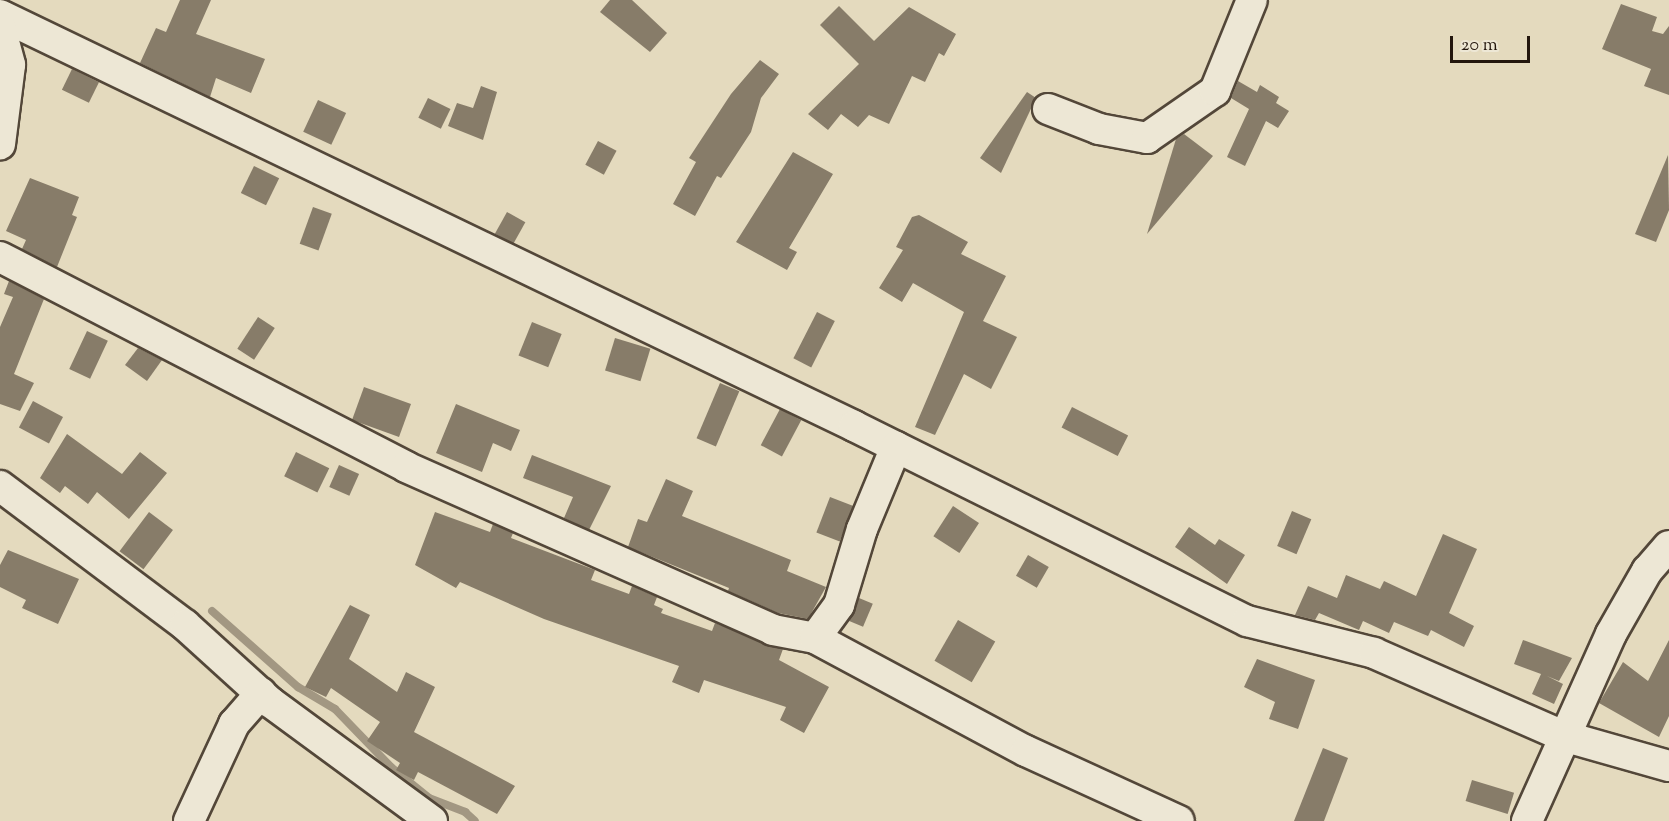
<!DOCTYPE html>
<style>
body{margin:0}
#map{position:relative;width:1669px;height:821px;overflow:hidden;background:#e4dabe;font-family:"Sorts Mill Goudy",serif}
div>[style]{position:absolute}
.stream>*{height:8px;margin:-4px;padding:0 4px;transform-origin:4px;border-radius:4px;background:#a29782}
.building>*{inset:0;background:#877c69;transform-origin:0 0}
.roads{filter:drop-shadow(2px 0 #534739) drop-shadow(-2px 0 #534739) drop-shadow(0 2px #534739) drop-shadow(0 -2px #534739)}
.minor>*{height:30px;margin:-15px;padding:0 15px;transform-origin:15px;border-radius:15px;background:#ede7d5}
span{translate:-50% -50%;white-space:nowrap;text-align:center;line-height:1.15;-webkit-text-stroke:4.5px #ede7d5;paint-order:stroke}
.scale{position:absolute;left:1450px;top:36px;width:80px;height:27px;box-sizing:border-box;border:3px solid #23160d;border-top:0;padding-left:8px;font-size:18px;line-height:21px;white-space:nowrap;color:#23160d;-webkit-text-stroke:4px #ede7d5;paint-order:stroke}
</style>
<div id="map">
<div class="stream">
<i style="left:212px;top:611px;width:115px;rotate:41.5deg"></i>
<i style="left:298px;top:687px;width:43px;rotate:30.7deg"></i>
<i style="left:335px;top:709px;width:81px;rotate:46deg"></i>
<i style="left:391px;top:767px;width:49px;rotate:39.2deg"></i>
<i style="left:429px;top:798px;width:39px;rotate:21deg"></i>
<i style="left:465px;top:812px;width:13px;rotate:42deg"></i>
</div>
<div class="building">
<i style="clip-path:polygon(180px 0,211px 0,196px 34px,265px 59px,251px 93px,216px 78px,210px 97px,140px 63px,156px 28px,166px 32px)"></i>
<i style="clip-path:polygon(610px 0,632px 0,667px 33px,650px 52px,600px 12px)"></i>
<i style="clip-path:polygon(1621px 4px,1657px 17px,1652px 31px,1663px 34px,1669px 26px,1669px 95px,1644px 86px,1651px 69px,1602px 49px)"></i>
<i style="clip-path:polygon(839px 6px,874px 41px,909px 7px,956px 34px,944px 56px,939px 53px,925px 82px,912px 76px,889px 124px,869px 115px,858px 127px,841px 114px,828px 130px,808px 114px,859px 64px,820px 25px)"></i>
<i style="clip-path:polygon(760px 60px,779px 74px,761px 98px,751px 132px,721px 178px,717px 176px,695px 216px,673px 204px,696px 162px,689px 158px,731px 94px)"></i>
<i style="left:72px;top:69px;width:30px;height:23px;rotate:26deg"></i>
<i style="clip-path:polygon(1238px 81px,1257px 92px,1260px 85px,1279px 97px,1276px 103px,1289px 111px,1278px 128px,1266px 121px,1245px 166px,1227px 157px,1249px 109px,1231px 98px)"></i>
<i style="clip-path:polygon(481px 86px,497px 92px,483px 140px,448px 126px,457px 103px,473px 108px)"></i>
<i style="clip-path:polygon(1027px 92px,1036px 98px,1001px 173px,980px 158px)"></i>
<i style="left:428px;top:98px;width:25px;height:22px;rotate:26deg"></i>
<i style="left:318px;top:100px;width:31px;height:35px;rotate:25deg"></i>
<i style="clip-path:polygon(1184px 134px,1213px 156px,1147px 234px,1176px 139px)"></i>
<i style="left:598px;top:141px;width:21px;height:27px;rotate:28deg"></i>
<i style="clip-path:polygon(793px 152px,833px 174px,789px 248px,797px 252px,787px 270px,736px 242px)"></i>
<i style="clip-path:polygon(1668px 155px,1669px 210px,1656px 242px,1635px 234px)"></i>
<i style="left:254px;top:166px;width:28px;height:30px;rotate:26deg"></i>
<i style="clip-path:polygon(30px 178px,79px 197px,72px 215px,77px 217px,57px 267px,22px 249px,26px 240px,6px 231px)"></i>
<i style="left:313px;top:207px;width:20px;height:39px;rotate:20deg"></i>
<i style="left:507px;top:212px;width:21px;height:25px;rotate:29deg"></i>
<i style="clip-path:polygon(919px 215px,968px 242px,961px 254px,1006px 276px,983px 321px,1017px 337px,991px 389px,964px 374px,935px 435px,915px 427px,964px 312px,913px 283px,902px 302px,879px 288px,903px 250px,896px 247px,912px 217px)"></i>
<i style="clip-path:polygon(9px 281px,44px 299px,14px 374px,34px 383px,20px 411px,0 404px,0 327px,13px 297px,4px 294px)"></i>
<i style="left:817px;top:312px;width:20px;height:52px;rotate:27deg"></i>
<i style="left:258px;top:317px;width:20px;height:38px;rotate:33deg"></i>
<i style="left:532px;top:322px;width:32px;height:36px;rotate:22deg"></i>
<i style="left:87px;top:331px;width:23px;height:42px;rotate:25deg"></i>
<i style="left:615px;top:338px;width:37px;height:34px;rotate:17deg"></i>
<i style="clip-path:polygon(138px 348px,162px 360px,147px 381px,125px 365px)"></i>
<i style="left:720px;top:383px;width:21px;height:60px;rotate:23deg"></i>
<i style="left:364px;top:387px;width:50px;height:35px;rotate:20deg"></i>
<i style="left:33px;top:401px;width:34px;height:30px;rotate:28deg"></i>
<i style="clip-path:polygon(456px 404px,520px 430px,511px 451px,493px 443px,482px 472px,436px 453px)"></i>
<i style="left:1072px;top:407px;width:63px;height:23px;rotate:27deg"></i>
<i style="left:780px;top:409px;width:24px;height:41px;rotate:28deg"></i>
<i style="clip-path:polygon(67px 434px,122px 474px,140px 452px,167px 473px,129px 519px,97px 492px,88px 504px,65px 486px,60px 493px,40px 478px)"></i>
<i style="left:296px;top:452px;width:37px;height:27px;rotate:26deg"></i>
<i style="clip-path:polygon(532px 455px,611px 486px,589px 530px,564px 518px,573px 497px,523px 478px)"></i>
<i style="left:339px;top:465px;width:22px;height:24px;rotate:24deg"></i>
<i style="clip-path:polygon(666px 479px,693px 491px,682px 516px,791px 560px,787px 571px,826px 587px,808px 619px,778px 613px,728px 591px,729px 588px,628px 547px,638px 519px,647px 522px)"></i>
<i style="left:830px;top:497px;width:25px;height:38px;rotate:21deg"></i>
<i style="left:953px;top:506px;width:31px;height:36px;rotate:33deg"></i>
<i style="left:1292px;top:511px;width:21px;height:38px;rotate:23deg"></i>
<i style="left:149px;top:512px;width:30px;height:49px;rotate:37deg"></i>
<i style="clip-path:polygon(435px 512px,490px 532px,493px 524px,513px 533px,511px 538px,595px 570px,591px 580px,629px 594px,632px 586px,657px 597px,654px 605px,663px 609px,661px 613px,712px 631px,715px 623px,783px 649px,779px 660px,829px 687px,804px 733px,780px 720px,786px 707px,704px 680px,699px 693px,672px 682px,679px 666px,544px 619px,460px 582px,456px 588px,415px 565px)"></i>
<i style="clip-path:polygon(1189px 527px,1215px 545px,1219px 539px,1245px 555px,1227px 584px,1175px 547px)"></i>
<i style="clip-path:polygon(1443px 534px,1477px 549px,1449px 613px,1474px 626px,1464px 647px,1431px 630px,1428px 636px,1394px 622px,1389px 633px,1363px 621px,1359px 630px,1319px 613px,1315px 620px,1295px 615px,1308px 586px,1337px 598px,1346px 575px,1380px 589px,1384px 581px,1416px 596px)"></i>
<i style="clip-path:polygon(8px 550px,79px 579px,58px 624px,22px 608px,26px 600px,0 587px,0 565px)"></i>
<i style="left:1028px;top:555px;width:24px;height:24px;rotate:30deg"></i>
<i style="left:859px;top:598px;width:15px;height:25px;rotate:23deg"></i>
<i style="clip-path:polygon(350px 605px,370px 615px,349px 659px,397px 692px,406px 672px,435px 687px,414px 732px,515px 786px,497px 814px,418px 772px,414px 780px,396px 770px,400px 763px,367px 741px,380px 722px,331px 688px,326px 697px,305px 687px)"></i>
<i style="left:958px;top:620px;width:43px;height:47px;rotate:30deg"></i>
<i style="clip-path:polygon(1523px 640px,1572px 658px,1559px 681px,1547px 676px,1563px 684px,1554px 704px,1532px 694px,1541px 674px,1514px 664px)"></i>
<i style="clip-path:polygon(1669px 640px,1669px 716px,1659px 737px,1599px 703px,1623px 662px,1648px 681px)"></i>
<i style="clip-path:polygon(1257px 659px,1315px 680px,1298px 729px,1269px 719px,1275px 702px,1244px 687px)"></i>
<i style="clip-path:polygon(1323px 748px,1348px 758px,1324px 821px,1294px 821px)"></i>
<i style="left:1472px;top:780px;width:44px;height:22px;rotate:17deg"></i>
</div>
<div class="roads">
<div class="minor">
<i style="left:0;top:15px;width:948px;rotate:25.7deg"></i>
<i style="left:854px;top:426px;width:439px;rotate:26.4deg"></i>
<i style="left:1247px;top:621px;width:131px;rotate:14.1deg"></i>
<i style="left:1374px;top:653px;width:206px;rotate:23.7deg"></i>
<i style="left:1563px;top:736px;width:110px;rotate:15.8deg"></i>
<i style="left:0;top:27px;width:39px;rotate:75deg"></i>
<i style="left:10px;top:65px;width:80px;rotate:97.2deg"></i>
<i style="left:1048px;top:109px;width:55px;rotate:21.4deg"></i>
<i style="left:1099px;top:129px;width:49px;rotate:10.6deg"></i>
<i style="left:1147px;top:138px;width:83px;rotate:-34.7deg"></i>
<i style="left:1215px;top:91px;width:98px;rotate:-67.9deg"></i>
<i style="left:0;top:257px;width:457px;rotate:27.3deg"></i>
<i style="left:406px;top:467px;width:402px;rotate:23.9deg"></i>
<i style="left:773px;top:630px;width:43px;rotate:10.8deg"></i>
<i style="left:815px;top:638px;width:239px;rotate:28.2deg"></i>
<i style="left:1026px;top:751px;width:168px;rotate:24.6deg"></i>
<i style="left:0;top:486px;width:231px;rotate:36.9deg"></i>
<i style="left:185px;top:625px;width:115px;rotate:42.2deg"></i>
<i style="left:270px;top:702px;width:201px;rotate:36.3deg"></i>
<i style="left:815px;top:638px;width:41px;rotate:-54deg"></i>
<i style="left:839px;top:605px;width:79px;rotate:-73.2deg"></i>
<i style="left:862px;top:529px;width:89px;rotate:-67.5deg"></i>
<i style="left:189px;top:821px;width:107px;rotate:-65.1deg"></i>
<i style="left:234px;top:724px;width:41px;rotate:-48.9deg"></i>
<i style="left:1527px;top:821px;width:205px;rotate:-65.8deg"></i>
<i style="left:1611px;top:634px;width:73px;rotate:-60.3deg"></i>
<i style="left:1647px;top:571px;width:33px;rotate:-49deg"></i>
</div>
</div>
<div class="scale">20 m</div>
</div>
